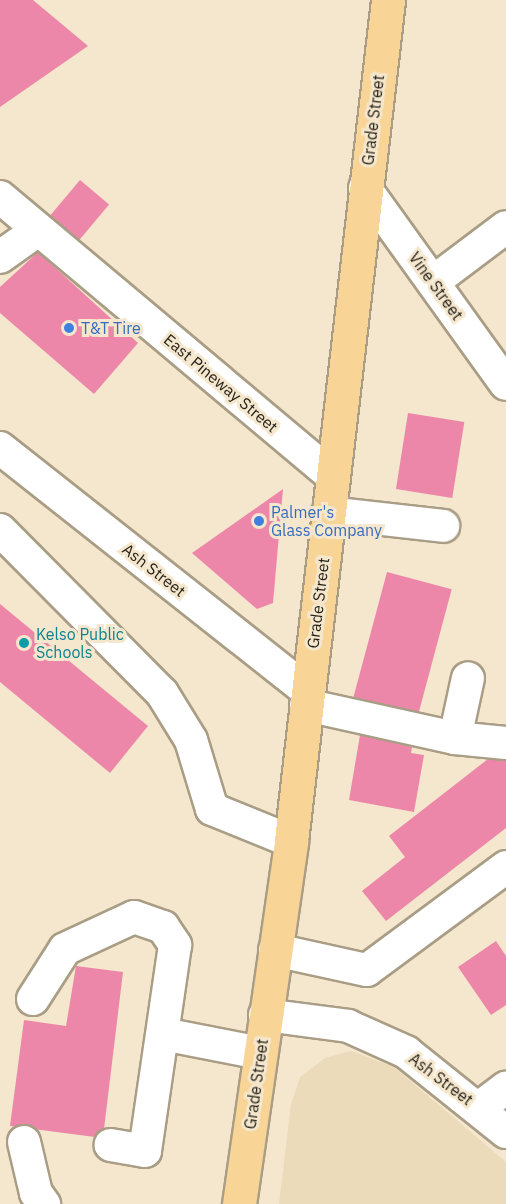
<!DOCTYPE html>
<style>
body{margin:0}
#map{position:relative;width:506px;height:1204px;overflow:hidden;background:#f4e7cd;font-family:"IBM Plex Sans",sans-serif}
div>[style]{position:absolute}
.built>*{inset:0;background:#ebdbbb}
.building>*{inset:0;background:#ed87a9;transform-origin:0 0}
.roads{filter:drop-shadow(2px 0 #a99d85) drop-shadow(-2px 0 #a99d85) drop-shadow(0 2px #a99d85) drop-shadow(0 -2px #a99d85)}
.minor>*{height:32px;margin:-16px;padding:0 16px;transform-origin:16px;border-radius:16px;background:#fff}
.major>*{height:33px;margin:-16.5px;padding:0 16.5px;transform-origin:16.5px;border-radius:16.5px;background:#f8d496}
.dots>*{width:16px;height:16px;translate:-50% -50%;box-sizing:border-box;border:3px solid #f4e7cd;border-radius:50%}
span{translate:-50% -50%;white-space:nowrap;text-align:center;line-height:1.15;-webkit-text-stroke:6px #f4e7cd;paint-order:stroke}
.street-label{font-size:16px;color:#241f16}
.shop-label{font-size:16px;color:#366cbe}
.left{translate:0 -50%;text-align:left}
.culture-label{font-size:16px;color:#0d838f}
</style>
<div id="map">
<div class="built">
<i style="clip-path:polygon(351px 1051px,394px 1067px,506px 1162px,506px 1204px,279px 1204px,291px 1104px,300px 1077px,325px 1058px)"></i>
</div>
<div class="building">
<i style="clip-path:polygon(0 0,33px 0,88px 46px,0 107px)"></i>
<i style="left:80px;top:180px;width:38px;height:47px;rotate:40deg"></i>
<i style="clip-path:polygon(38px 252px,138px 343px,94px 394px,0 313px,0 287px)"></i>
<i style="left:408px;top:413px;width:57px;height:77px;rotate:9deg"></i>
<i style="clip-path:polygon(283px 489px,273px 603px,257px 609px,192px 553px)"></i>
<i style="left:387px;top:572px;width:67px;height:130px;rotate:15deg"></i>
<i style="clip-path:polygon(0 604px,148px 726px,110px 773px,0 682px)"></i>
<i style="clip-path:polygon(360px 735px,412px 747px,411px 753px,424px 755px,414px 812px,349px 800px)"></i>
<i style="clip-path:polygon(488px 759px,506px 761px,506px 828px,386px 921px,362px 891px,405px 857px,389px 836px)"></i>
<i style="clip-path:polygon(496px 941px,506px 956px,506px 1005px,491px 1015px,458px 967px)"></i>
<i style="clip-path:polygon(76px 966px,123px 972px,104px 1129px,95px 1137px,10px 1126px,24px 1020px,66px 1026px)"></i>
</div>
<div class="roads">
<div class="minor">
<i style="left:365px;top:188px;width:241px;rotate:54.3deg"></i>
<i style="left:0;top:197px;width:434px;rotate:40deg"></i>
<i style="left:0;top:257px;width:47px;rotate:-35.4deg"></i>
<i style="left:433px;top:282px;width:91px;rotate:-37deg"></i>
<i style="left:0;top:448px;width:392px;rotate:38.3deg"></i>
<i style="left:328px;top:513px;width:116px;rotate:6.4deg"></i>
<i style="left:0;top:530px;width:230px;rotate:45.2deg"></i>
<i style="left:162px;top:693px;width:55px;rotate:58.3deg"></i>
<i style="left:191px;top:740px;width:72px;rotate:73.1deg"></i>
<i style="left:212px;top:809px;width:85px;rotate:22.1deg"></i>
<i style="left:306px;top:705px;width:153px;rotate:12.5deg"></i>
<i style="left:455px;top:738px;width:61px;rotate:-77.8deg"></i>
<i style="left:455px;top:738px;width:51px;rotate:5.6deg"></i>
<i style="left:275px;top:950px;width:94px;rotate:12.3deg"></i>
<i style="left:367px;top:970px;width:173px;rotate:-36.5deg"></i>
<i style="left:33px;top:999px;width:59px;rotate:-57.4deg"></i>
<i style="left:65px;top:949px;width:76px;rotate:-24.9deg"></i>
<i style="left:134px;top:917px;width:31px;rotate:19deg"></i>
<i style="left:163px;top:927px;width:22px;rotate:56deg"></i>
<i style="left:175px;top:945px;width:208px;rotate:98.3deg"></i>
<i style="left:145px;top:1151px;width:35px;rotate:-170deg"></i>
<i style="left:265px;top:1015px;width:84px;rotate:7.5deg"></i>
<i style="left:348px;top:1026px;width:64px;rotate:24.1deg"></i>
<i style="left:406px;top:1052px;width:128px;rotate:38.7deg"></i>
<i style="left:163px;top:1034px;width:99px;rotate:11.1deg"></i>
<i style="left:479px;top:1108px;width:34px;rotate:-37deg"></i>
<i style="left:24px;top:1142px;width:52px;rotate:76.8deg"></i>
<i style="left:36px;top:1193px;width:14px;rotate:54deg"></i>
</div>
<div class="major">
<i style="left:239px;top:1204px;width:367px;rotate:-81.8deg"></i>
<i style="left:291px;top:841px;width:847px;rotate:-83.42deg"></i>
</div>
</div>
<div class="dots">
<i style="left:69px;top:328px;background:#3f7fe0"></i>
<i style="left:259px;top:521px;background:#3f7fe0"></i>
<i style="left:24px;top:643px;background:#0f9aa8"></i>
</div>
<div class="street-label">
<span style="left:373px;top:120px;rotate:-83deg">Grade Street</span>
<span style="left:436px;top:286px;rotate:54deg">Vine Street</span>
<span style="left:221px;top:383px;rotate:40deg">East Pineway Street</span>
<span style="left:154px;top:570px;rotate:38deg">Ash Street</span>
<span style="left:318px;top:603px;rotate:-83deg">Grade Street</span>
<span style="left:441px;top:1079px;rotate:37deg">Ash Street</span>
<span style="left:256px;top:1084px;rotate:-82deg">Grade Street</span>
</div>
<div class="shop-label">
<span class="left" style="left:81px;top:328px">T&amp;T Tire</span>
<span class="left" style="left:271px;top:521px">Palmer's<br>Glass Company</span>
</div>
<div class="culture-label">
<span class="left" style="left:36px;top:643px">Kelso Public<br>Schools</span>
</div>
</div>
